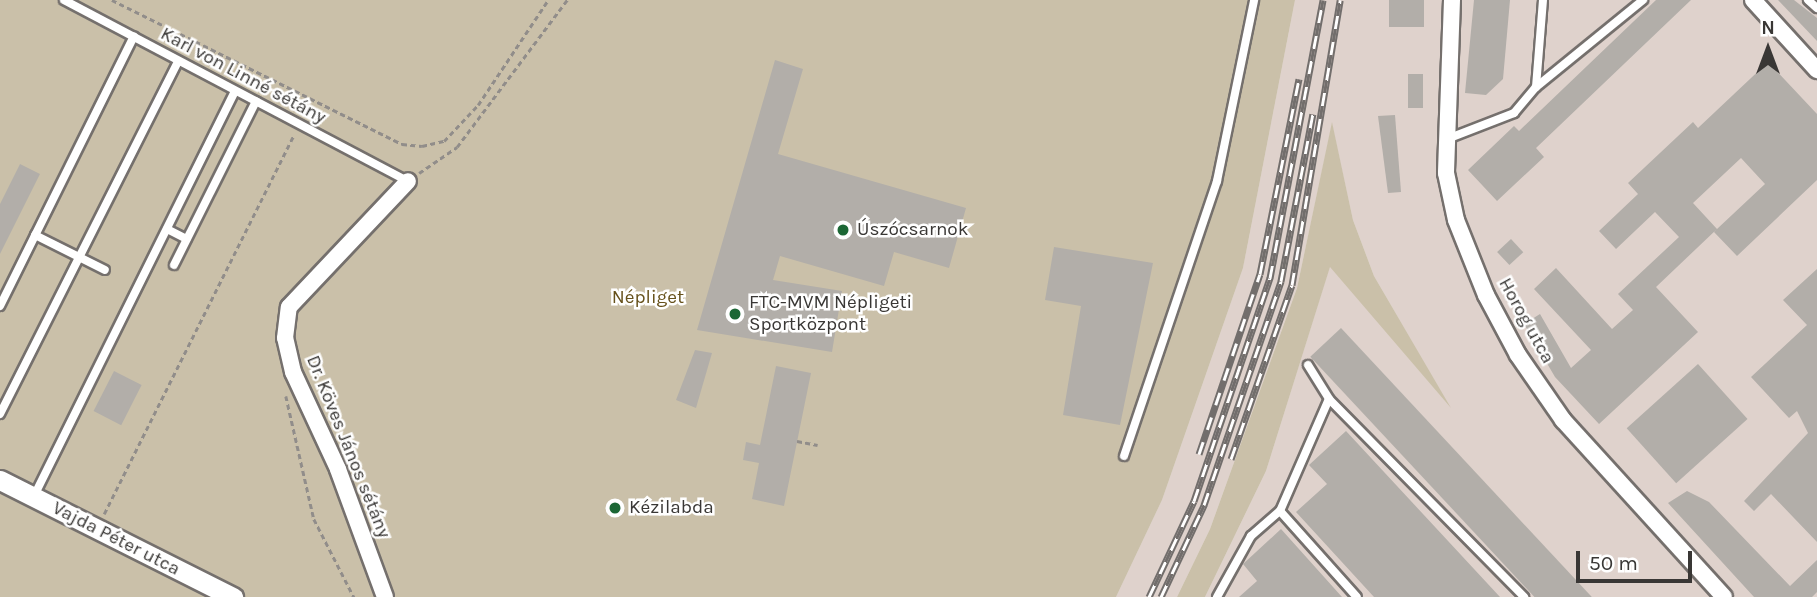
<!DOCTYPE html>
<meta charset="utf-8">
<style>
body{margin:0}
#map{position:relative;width:1817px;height:597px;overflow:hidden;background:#e8e1de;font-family:Karla,sans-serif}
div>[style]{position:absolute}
.built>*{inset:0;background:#dfd2cc}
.green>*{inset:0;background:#cac0a9}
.building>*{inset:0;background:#b2aea9;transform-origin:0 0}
.path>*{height:2.5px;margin-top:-1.25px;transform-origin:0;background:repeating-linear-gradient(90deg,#918d8a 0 5px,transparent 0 8.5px)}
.roads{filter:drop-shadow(2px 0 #75706d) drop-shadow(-2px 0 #75706d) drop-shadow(0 2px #75706d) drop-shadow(0 -2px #75706d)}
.service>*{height:8px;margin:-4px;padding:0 4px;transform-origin:4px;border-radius:4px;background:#fff}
.minor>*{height:16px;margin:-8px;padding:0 8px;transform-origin:8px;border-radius:8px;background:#fff}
.tertiary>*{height:19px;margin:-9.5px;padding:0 9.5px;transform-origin:9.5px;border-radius:9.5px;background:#fff}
.rail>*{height:7px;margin-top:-3.5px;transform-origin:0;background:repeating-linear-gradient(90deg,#fff 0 13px,#726e6c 0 26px);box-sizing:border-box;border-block:2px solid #726e6c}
.dots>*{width:19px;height:19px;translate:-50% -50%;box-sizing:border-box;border:4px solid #fff;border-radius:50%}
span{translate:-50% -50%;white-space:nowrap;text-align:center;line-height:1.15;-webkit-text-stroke:5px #fff;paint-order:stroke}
.street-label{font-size:19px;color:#393735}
.poi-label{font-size:19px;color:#393735}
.left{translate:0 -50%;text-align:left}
.park-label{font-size:19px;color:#66511b}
.north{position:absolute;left:1733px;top:14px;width:70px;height:70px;-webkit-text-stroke:5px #fff;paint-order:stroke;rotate:0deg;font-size:19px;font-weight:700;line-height:28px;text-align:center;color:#393735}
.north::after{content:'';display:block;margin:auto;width:24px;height:32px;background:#393735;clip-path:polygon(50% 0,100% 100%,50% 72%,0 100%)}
.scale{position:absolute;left:1576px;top:551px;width:116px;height:32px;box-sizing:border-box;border:4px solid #393735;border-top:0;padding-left:9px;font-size:21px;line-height:24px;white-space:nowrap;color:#393735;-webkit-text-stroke:5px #fff;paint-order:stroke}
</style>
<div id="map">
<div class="built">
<i style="clip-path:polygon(1295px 0,1817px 0,1817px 597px,1205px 597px,1266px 471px,1330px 266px,1447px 402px,1374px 276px,1353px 220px,1332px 124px,1297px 288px,1210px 529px,1177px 597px,1116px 597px,1162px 500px,1243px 268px)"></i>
</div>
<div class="green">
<i style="clip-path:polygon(0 0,1295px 0,1243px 268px,1162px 500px,1116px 597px,0 597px)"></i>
<i style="clip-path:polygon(1332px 122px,1353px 220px,1374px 276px,1451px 408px,1330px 267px,1266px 471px,1205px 597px,1177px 597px,1210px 529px,1297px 288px)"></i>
</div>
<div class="building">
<i style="left:1389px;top:0;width:35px;height:27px"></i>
<i style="clip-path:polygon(1474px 0,1510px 0,1503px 79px,1486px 95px,1465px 93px)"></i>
<i style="clip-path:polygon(1656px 0,1691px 0,1536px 148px,1544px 157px,1497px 201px,1468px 170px,1514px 126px,1519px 131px)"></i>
<i style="clip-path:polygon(1778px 0,1794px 0,1817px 18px,1817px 41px)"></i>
<i style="clip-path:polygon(775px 60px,803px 69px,778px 154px,966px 208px,949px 268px,894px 252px,884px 286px,780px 256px,773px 280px,842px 291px,832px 352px,697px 330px)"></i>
<i style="clip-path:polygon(evenodd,1768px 62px,1817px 114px,1817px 180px,1737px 256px,1714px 232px,1717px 229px,1656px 287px,1698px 332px,1599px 424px,1555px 377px,1524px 324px,1540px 314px,1571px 368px,1591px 350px,1534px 289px,1556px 268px,1612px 329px,1633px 310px,1618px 294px,1679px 237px,1655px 212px,1616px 249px,1599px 231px,1638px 194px,1628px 183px,1693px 122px,1698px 128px,1768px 62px,1741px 158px,1765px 184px,1717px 229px,1693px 203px,1741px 158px)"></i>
<i style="left:1408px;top:74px;width:15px;height:34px"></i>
<i style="clip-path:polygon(1395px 115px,1401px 192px,1388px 193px,1378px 116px)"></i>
<i style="clip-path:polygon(20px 164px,40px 174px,0 254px,0 204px)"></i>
<i style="left:1511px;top:239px;width:18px;height:19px;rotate:47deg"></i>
<i style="clip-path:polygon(1054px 247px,1153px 263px,1120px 425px,1063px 415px,1081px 306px,1045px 300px)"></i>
<i style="clip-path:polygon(1817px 269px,1817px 542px,1771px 494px,1754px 511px,1744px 501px,1808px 433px,1797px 411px,1789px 418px,1751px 377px,1807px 325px,1783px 300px)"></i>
<i style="left:1341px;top:328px;width:369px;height:42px;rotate:47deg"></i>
<i style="clip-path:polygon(695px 350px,712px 353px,696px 408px,676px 400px)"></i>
<i style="left:1698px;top:364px;width:74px;height:96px;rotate:48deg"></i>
<i style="clip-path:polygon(776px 366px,811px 373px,784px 506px,752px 499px,759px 463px,743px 460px,746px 442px,760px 445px)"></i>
<i style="left:114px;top:371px;width:31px;height:45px;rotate:27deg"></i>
<i style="clip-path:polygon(1346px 431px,1500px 597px,1374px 597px,1296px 512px,1327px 484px,1309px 465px)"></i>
<i style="clip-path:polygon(1687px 491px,1709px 502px,1790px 586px,1817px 560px,1817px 592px,1812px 597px,1754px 597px,1668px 503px)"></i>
<i style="clip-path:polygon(1281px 529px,1342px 597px,1239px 597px,1257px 581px,1243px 564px)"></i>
</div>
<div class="path">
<i style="left:112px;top:0;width:324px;rotate:26.4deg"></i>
<i style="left:402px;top:144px;width:20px;rotate:6deg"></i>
<i style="left:422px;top:146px;width:23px;rotate:-13deg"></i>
<i style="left:444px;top:141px;width:50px;rotate:-46.6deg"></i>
<i style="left:478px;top:105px;width:126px;rotate:-56.3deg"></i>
<i style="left:419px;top:173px;width:46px;rotate:-34.4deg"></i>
<i style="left:457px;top:147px;width:184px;rotate:-53.2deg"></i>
<i style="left:286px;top:396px;width:126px;rotate:77.2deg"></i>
<i style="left:314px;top:519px;width:88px;rotate:62.9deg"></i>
<i style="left:797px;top:441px;width:21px;rotate:11deg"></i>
<i style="left:104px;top:514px;width:424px;rotate:-63.4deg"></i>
</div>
<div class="roads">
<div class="service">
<i style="left:64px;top:0;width:389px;rotate:27.8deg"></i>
<i style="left:1808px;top:0;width:12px;rotate:42deg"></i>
<i style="left:1536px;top:87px;width:138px;rotate:-39.1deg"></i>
<i style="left:1447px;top:139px;width:72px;rotate:-21.2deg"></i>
<i style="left:1514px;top:113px;width:34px;rotate:-50deg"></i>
<i style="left:1536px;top:87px;width:87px;rotate:-85.4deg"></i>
<i style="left:167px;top:229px;width:22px;rotate:27deg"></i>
<i style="left:35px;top:235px;width:78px;rotate:26.6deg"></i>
<i style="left:174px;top:265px;width:183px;rotate:-63.4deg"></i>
<i style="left:0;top:306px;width:301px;rotate:-63.6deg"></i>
<i style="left:1308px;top:365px;width:40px;rotate:58deg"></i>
<i style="left:1329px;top:399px;width:278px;rotate:45.4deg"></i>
<i style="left:0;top:414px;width:394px;rotate:-63.2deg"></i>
<i style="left:1124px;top:456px;width:290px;rotate:-71.3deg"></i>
<i style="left:1217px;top:181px;width:185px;rotate:-78.4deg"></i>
<i style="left:34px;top:496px;width:452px;rotate:-63.6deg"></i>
<i style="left:1280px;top:511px;width:115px;rotate:48.2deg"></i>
<i style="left:1217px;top:597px;width:70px;rotate:-60.9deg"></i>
<i style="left:1251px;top:536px;width:38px;rotate:-41deg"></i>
<i style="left:1280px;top:511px;width:122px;rotate:-66.4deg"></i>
</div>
<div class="minor">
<i style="left:1452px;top:0;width:173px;rotate:92deg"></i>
<i style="left:1446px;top:173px;width:48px;rotate:78deg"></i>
<i style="left:1456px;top:220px;width:81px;rotate:68.2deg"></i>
<i style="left:1486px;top:295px;width:68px;rotate:61.9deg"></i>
<i style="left:1518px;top:355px;width:79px;rotate:55.3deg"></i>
<i style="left:1563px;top:420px;width:239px;rotate:47.7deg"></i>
<i style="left:1753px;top:0;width:95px;rotate:47.6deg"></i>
<i style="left:385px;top:597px;width:136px;rotate:-110.2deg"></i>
<i style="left:338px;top:469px;width:107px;rotate:-114.9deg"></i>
<i style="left:293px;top:372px;width:35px;rotate:-103deg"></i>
<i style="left:285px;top:338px;width:31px;rotate:-83deg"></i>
<i style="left:289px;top:307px;width:173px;rotate:-46.6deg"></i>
</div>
<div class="tertiary">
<i style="left:0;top:480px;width:261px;rotate:26.7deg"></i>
</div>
</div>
<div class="rail">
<i style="left:1199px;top:454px;width:190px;rotate:-71.3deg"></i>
<i style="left:1260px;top:274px;width:199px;rotate:-78.7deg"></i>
<i style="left:1231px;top:459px;width:184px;rotate:-70.7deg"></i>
<i style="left:1292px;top:285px;width:289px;rotate:-80.4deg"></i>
<i style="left:1149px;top:597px;width:106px;rotate:-64.9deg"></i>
<i style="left:1194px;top:501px;width:236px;rotate:-71.2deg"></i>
<i style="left:1270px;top:278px;width:283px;rotate:-79.2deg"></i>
<i style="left:1161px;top:597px;width:102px;rotate:-64.9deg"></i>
<i style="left:1204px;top:505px;width:237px;rotate:-71deg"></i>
<i style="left:1281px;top:281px;width:170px;rotate:-79.2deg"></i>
</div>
<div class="dots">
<i style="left:843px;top:230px;background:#1c6735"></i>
<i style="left:735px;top:314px;background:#1c6735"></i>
<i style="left:615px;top:508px;background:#1c6735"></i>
</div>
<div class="street-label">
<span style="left:243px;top:76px;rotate:28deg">Karl von Linné sétány</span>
<span style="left:1526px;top:321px;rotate:61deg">Horog utca</span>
<span style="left:348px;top:447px;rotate:68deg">Dr. Köves János sétány</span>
<span style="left:116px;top:539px;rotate:27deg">Vajda Péter utca</span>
</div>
<div class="poi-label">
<span class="left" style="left:857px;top:230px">Úszócsarnok</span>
<span class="left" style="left:749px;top:314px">FTC-MVM Népligeti<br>Sportközpont</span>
<span class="left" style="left:629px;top:508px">Kézilabda</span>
</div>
<div class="park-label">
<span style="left:648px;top:298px">Népliget</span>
</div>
<div class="north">N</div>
<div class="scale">50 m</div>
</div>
